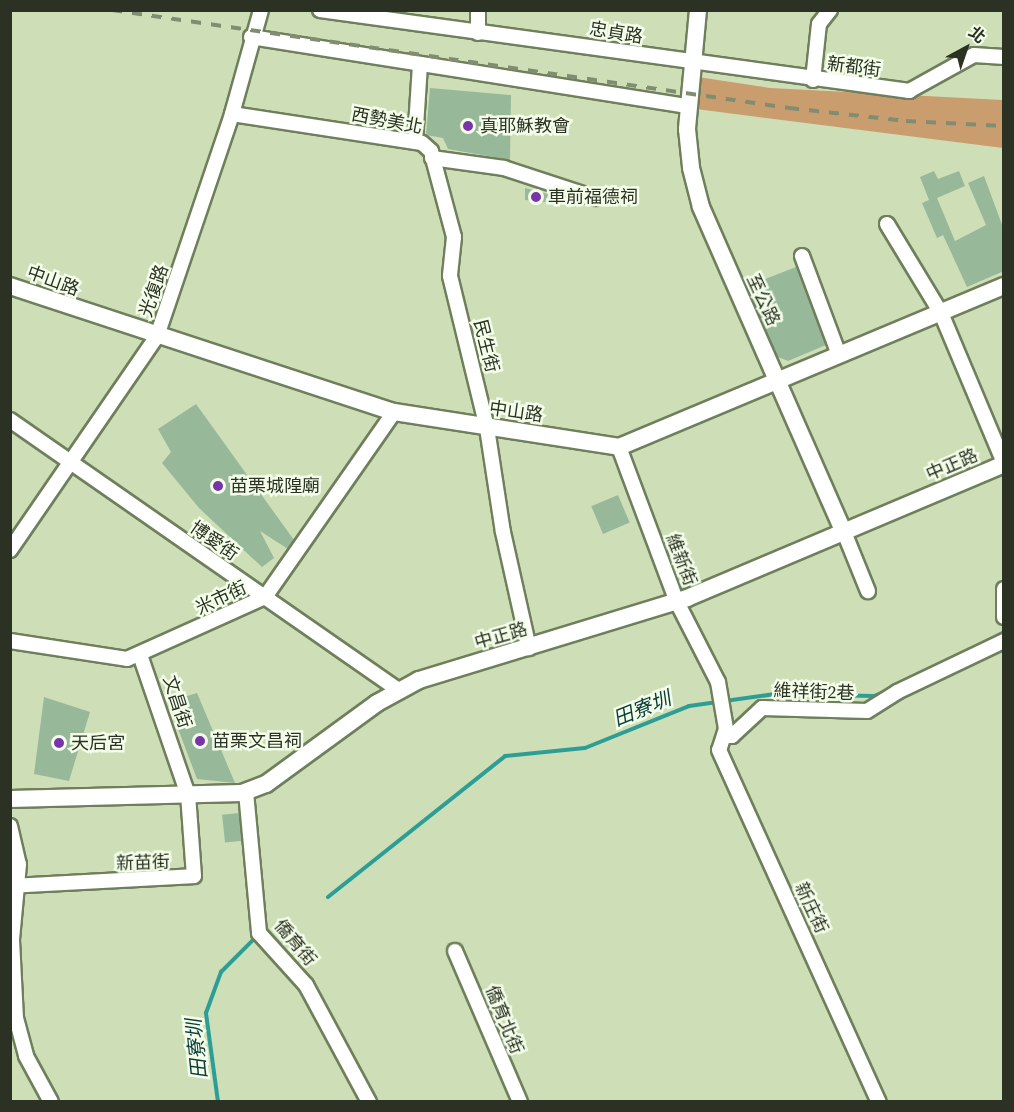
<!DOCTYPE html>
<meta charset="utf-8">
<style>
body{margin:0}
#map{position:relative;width:1014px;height:1112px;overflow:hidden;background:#cedfb8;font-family:"Source Serif 4","Noto Sans TC",serif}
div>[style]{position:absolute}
.green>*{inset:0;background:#ca9d6e}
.stream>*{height:4px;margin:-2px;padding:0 2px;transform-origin:2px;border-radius:2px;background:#2d9e95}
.building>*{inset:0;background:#98b89a;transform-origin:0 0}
.roads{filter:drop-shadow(2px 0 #6f7f5c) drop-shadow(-2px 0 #6f7f5c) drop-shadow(0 2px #6f7f5c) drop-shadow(0 -2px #6f7f5c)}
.minor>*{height:14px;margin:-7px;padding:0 7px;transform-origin:7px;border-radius:7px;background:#fff}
.tertiary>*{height:16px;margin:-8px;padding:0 8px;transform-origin:8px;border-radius:8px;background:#fff}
.rail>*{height:4px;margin-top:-2px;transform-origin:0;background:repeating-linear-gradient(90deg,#808d71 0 10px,transparent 0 20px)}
.dots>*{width:16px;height:16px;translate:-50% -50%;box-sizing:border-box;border:3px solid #f3fde9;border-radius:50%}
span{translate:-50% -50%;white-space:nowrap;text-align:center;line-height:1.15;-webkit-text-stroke:5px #f3fde9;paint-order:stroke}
.street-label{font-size:18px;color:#2b3223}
.poi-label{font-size:18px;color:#2b3223}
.left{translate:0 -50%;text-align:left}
.water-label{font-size:20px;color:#0a3d39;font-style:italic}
.frame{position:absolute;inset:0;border:12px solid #2b3223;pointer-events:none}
.north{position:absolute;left:936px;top:18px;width:60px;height:60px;-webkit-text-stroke:4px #f3fde9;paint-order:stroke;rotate:40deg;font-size:16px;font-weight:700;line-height:24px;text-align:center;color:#2b3223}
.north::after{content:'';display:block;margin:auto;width:21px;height:27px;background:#2b3223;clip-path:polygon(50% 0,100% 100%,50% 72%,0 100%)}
</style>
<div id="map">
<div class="green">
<i style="clip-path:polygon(698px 77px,770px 88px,1003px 100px,1003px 148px,696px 109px)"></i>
</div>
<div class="stream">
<i style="left:976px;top:647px;width:32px;rotate:-28deg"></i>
<i style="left:328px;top:897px;width:226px;rotate:-38.5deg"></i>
<i style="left:505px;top:756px;width:80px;rotate:-5.7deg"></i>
<i style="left:585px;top:748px;width:112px;rotate:-22deg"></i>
<i style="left:689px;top:706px;width:87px;rotate:-7.9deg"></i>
<i style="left:775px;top:694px;width:99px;rotate:1.2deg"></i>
<i style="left:874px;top:696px;width:18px;rotate:-22deg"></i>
<i style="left:218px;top:1102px;width:90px;rotate:-97.7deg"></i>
<i style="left:206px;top:1013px;width:44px;rotate:-69.9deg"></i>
<i style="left:221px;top:972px;width:49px;rotate:-45deg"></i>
</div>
<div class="building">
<i style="clip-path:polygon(430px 88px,511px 95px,510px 160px,448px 149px,443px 138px,426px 135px)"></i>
<i style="clip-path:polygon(934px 171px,938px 179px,959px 171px,965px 186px,937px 198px,955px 241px,986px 225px,968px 183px,984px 176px,1004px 230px,1004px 271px,967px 287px,943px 235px,937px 238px,922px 203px,929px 200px,920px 177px)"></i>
<i style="clip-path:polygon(525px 188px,548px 194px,545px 202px,525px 200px)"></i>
<i style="clip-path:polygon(796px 267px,826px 345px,788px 361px,778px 357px,747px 286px)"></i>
<i style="clip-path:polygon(196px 404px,294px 540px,288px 549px,260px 531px,274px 558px,262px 567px,199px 508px,162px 463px,171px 452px,158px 429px)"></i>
<i style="left:618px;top:495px;width:30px;height:29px;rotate:67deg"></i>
<i style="clip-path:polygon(197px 693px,235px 783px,197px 779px,168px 702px)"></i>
<i style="clip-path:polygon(44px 697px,90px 712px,69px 781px,34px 774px)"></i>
<i style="left:239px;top:813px;width:28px;height:17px;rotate:84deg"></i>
</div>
<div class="roads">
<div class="minor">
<i style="left:320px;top:10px;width:595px;rotate:7.83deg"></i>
<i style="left:909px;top:91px;width:74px;rotate:-29deg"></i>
<i style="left:974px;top:55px;width:30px;rotate:4deg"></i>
<i style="left:478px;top:10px;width:23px;rotate:90deg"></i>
<i style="left:251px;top:37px;width:442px;rotate:9deg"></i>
<i style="left:813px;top:80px;width:56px;rotate:-83.9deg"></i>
<i style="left:819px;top:24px;width:18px;rotate:-52deg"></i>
<i style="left:232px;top:114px;width:192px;rotate:8.7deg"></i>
<i style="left:422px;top:143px;width:12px;rotate:42deg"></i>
<i style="left:431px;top:151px;width:89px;rotate:75deg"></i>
<i style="left:454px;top:237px;width:39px;rotate:96deg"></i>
<i style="left:450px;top:276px;width:156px;rotate:76.3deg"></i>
<i style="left:487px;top:428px;width:105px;rotate:81.3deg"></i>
<i style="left:503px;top:532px;width:119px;rotate:77.4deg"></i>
<i style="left:415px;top:142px;width:77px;rotate:-86.3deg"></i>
<i style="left:432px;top:158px;width:73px;rotate:7.9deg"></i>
<i style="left:504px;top:168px;width:96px;rotate:18.2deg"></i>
<i style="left:887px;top:224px;width:104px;rotate:58.8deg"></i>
<i style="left:941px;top:313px;width:163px;rotate:67.2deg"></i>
<i style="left:802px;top:256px;width:106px;rotate:69.5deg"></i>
<i style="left:10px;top:420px;width:473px;rotate:34.8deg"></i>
<i style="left:619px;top:447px;width:165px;rotate:69.5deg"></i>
<i style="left:677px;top:602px;width:90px;rotate:62.9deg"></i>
<i style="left:718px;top:682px;width:48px;rotate:80.3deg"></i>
<i style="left:726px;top:729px;width:22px;rotate:108deg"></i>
<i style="left:719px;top:750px;width:387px;rotate:65.6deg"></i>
<i style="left:844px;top:532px;width:64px;rotate:67.9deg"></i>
<i style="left:10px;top:550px;width:260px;rotate:-55.5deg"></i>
<i style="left:157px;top:336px;width:234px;rotate:-71.3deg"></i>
<i style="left:232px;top:114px;width:108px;rotate:-74.4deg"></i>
<i style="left:1004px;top:589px;width:28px;rotate:90deg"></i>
<i style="left:10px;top:641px;width:118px;rotate:8.7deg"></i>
<i style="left:127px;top:659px;width:151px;rotate:-24.2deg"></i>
<i style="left:265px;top:597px;width:226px;rotate:-55.1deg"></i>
<i style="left:725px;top:736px;width:7px"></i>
<i style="left:732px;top:736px;width:41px;rotate:-43deg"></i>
<i style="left:762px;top:708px;width:105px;rotate:1.6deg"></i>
<i style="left:867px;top:711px;width:36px;rotate:-32deg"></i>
<i style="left:897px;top:692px;width:119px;rotate:-25.5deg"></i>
<i style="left:246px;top:792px;width:142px;rotate:84.7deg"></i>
<i style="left:259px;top:933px;width:70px;rotate:47.9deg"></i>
<i style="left:306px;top:985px;width:133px;rotate:61.7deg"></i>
<i style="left:10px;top:826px;width:39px;rotate:77deg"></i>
<i style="left:19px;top:864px;width:76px;rotate:95.3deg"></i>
<i style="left:12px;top:940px;width:78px;rotate:87.1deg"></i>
<i style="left:16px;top:1018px;width:39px;rotate:75deg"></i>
<i style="left:26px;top:1056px;width:52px;rotate:61.5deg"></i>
<i style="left:10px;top:886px;width:184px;rotate:-3.1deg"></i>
<i style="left:194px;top:876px;width:81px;rotate:-94.2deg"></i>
<i style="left:188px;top:795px;width:148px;rotate:-108.9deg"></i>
<i style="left:455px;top:951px;width:164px;rotate:66.7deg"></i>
</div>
<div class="tertiary">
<i style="left:698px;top:10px;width:120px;rotate:95.3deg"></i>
<i style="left:687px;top:129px;width:39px;rotate:84deg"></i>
<i style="left:691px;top:168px;width:40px;rotate:75.6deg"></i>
<i style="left:701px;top:207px;width:355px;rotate:66.3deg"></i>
<i style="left:10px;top:286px;width:404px;rotate:18.2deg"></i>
<i style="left:394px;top:412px;width:228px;rotate:8.8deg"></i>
<i style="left:619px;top:447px;width:417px;rotate:-22.7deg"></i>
<i style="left:10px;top:799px;width:232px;rotate:-1.5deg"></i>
<i style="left:242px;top:793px;width:26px;rotate:-21deg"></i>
<i style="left:266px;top:784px;width:137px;rotate:-36.1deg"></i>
<i style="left:377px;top:703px;width:48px;rotate:-28.7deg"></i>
<i style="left:419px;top:680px;width:280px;rotate:-17deg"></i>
<i style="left:687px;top:598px;width:344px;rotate:-22.9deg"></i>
</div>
</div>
<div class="rail">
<i style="left:112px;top:10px;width:684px;rotate:8.24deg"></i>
<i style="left:789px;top:108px;width:118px;rotate:6.3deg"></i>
<i style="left:906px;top:121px;width:98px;rotate:2.9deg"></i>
</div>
<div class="dots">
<i style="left:468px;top:126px;background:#7835a9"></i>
<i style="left:536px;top:197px;background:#7835a9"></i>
<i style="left:218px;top:486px;background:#7835a9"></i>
<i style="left:200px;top:741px;background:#7835a9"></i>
<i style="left:59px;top:743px;background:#7835a9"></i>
</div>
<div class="street-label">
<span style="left:616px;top:33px;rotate:9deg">忠貞路</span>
<span style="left:854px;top:67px;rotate:7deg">新都街</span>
<span style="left:387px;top:121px;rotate:11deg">西勢美北</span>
<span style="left:53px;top:281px;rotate:20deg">中山路</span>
<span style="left:154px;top:291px;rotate:-71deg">光復路</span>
<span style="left:763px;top:300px;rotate:65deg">至公路</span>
<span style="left:486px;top:346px;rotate:76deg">民生街</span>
<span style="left:516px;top:412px;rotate:8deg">中山路</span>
<span style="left:952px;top:465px;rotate:-23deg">中正路</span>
<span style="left:214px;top:541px;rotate:35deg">博愛街</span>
<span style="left:681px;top:560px;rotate:69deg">維新街</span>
<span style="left:221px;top:598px;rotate:-25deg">米市街</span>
<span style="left:501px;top:636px;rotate:-16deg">中正路</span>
<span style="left:814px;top:692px;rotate:2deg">維祥街2巷</span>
<span style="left:177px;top:702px;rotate:72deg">文昌街</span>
<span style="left:143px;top:863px;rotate:-2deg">新苗街</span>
<span style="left:811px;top:908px;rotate:65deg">新庄街</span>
<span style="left:295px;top:943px;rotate:50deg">僑育街</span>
<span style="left:504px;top:1020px;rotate:68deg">僑育北街</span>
</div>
<div class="poi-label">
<span class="left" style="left:480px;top:126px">真耶穌教會</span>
<span class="left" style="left:548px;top:197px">車前福德祠</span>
<span class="left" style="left:230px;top:486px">苗栗城隍廟</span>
<span class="left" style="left:212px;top:741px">苗栗文昌祠</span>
<span class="left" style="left:71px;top:743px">天后宮</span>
</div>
<div class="water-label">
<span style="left:642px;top:709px;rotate:-22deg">田寮圳</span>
<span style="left:197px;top:1049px;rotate:-96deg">田寮圳</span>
</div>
<div class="frame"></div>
<div class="north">北</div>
</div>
